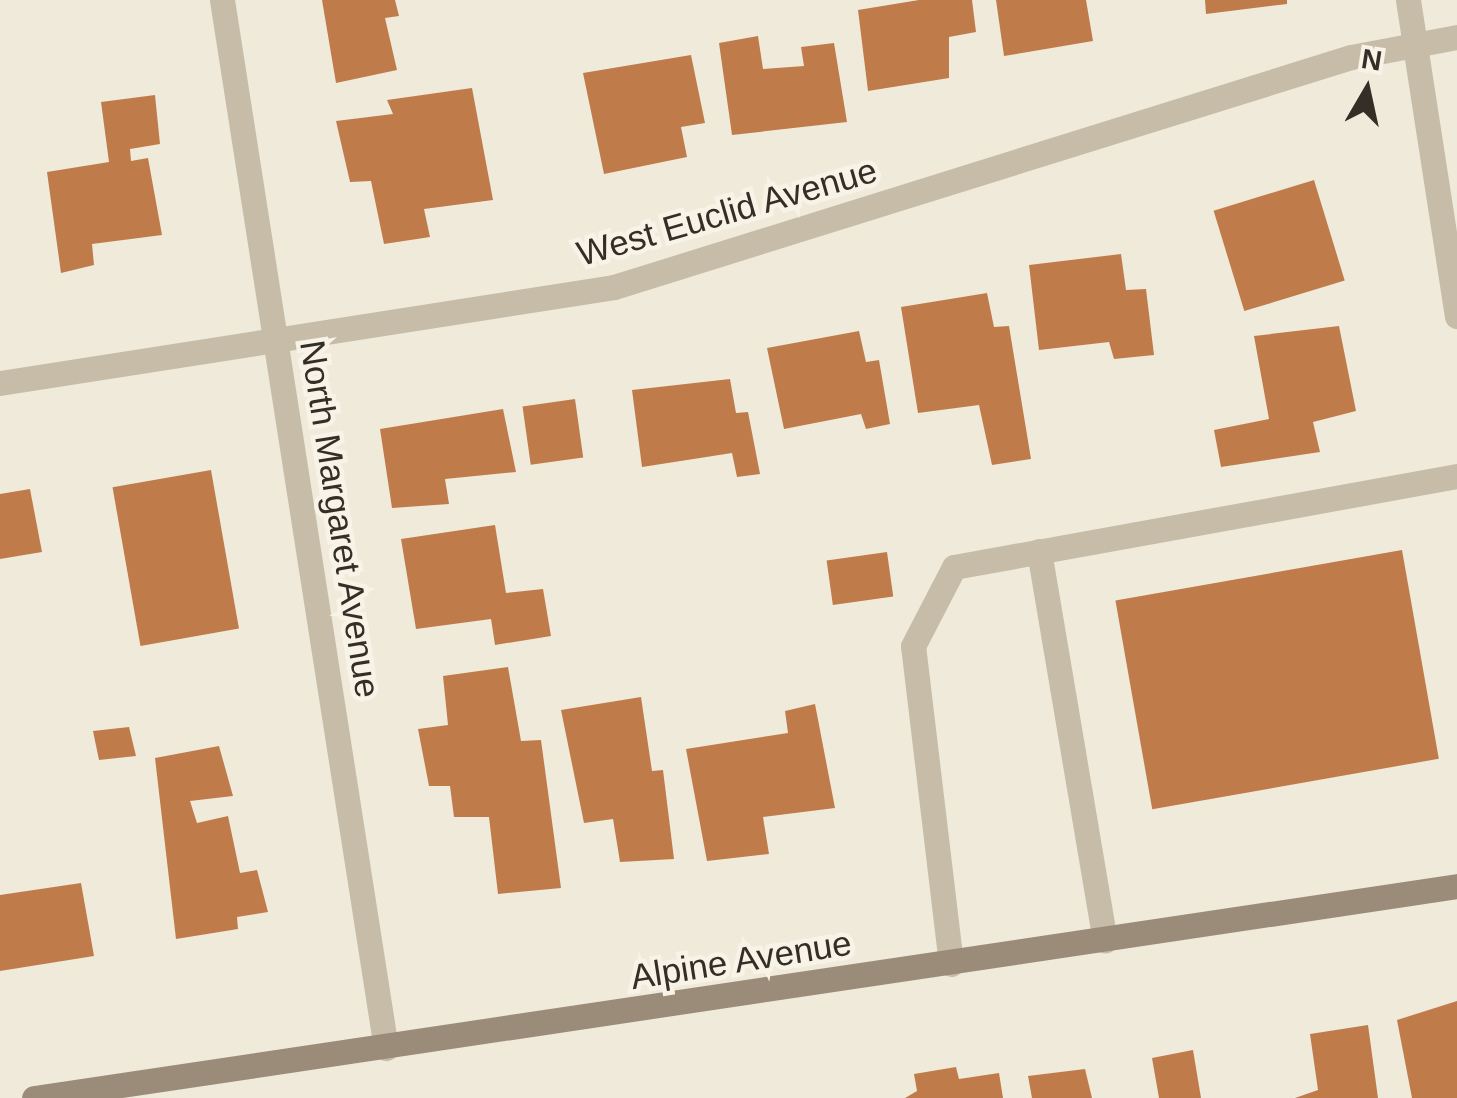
<!DOCTYPE html>
<style>
body{margin:0}
#map{position:relative;width:1457px;height:1098px;overflow:hidden;background:#f0eadb;font-family:Helvetica,sans-serif}
div>[style]{position:absolute}
.building>*{inset:0;background:#bf7c4a;transform-origin:0 0}
.lane>*{height:25px;margin:-12.5px;padding:0 12.5px;transform-origin:12.5px;border-radius:12.5px;background:#c7bca7}
.street>*{height:25px;margin:-12.5px;padding:0 12.5px;transform-origin:12.5px;border-radius:12.5px;background:#c7bca7}
.secondary>*{height:25px;margin:-12.5px;padding:0 12.5px;transform-origin:12.5px;border-radius:12.5px;background:#9b8c79}
span{translate:-50% -50%;white-space:nowrap;text-align:center;line-height:1.15;-webkit-text-stroke:9px #f8f3e7;paint-order:stroke}
.street-label{font-size:35px;color:#342e27}
.north{position:absolute;left:1317px;top:40px;width:100px;height:100px;-webkit-text-stroke:8px #f8f3e7;paint-order:stroke;rotate:9deg;font-size:28px;font-weight:700;line-height:40px;text-align:center;color:#342e27}
.north::after{content:'';display:block;margin:auto;width:35px;height:45px;background:#342e27;clip-path:polygon(50% 0,100% 100%,50% 72%,0 100%)}
</style>
<div id="map">
<div class="building">
<i style="clip-path:polygon(322px 0,395px 0,399px 16px,385px 18px,397px 70px,336px 83px)"></i>
<i style="clip-path:polygon(919px 0,972px 0,976px 32px,949px 37px,949px 78px,868px 91px,858px 10px)"></i>
<i style="clip-path:polygon(996px 0,1086px 0,1093px 41px,1004px 56px)"></i>
<i style="clip-path:polygon(1205px 0,1287px 0,1287px 4px,1206px 14px)"></i>
<i style="clip-path:polygon(758px 36px,763px 69px,804px 66px,801px 47px,834px 43px,847px 122px,732px 135px,719px 43px)"></i>
<i style="clip-path:polygon(691px 55px,705px 123px,681px 127px,687px 157px,604px 174px,583px 73px)"></i>
<i style="clip-path:polygon(472px 88px,493px 200px,424px 209px,430px 237px,384px 244px,371px 181px,350px 182px,336px 121px,393px 114px,387px 100px)"></i>
<i style="clip-path:polygon(155px 95px,160px 144px,130px 149px,131px 161px,148px 158px,162px 235px,92px 244px,94px 265px,61px 273px,47px 172px,109px 162px,101px 102px)"></i>
<i style="left:1314px;top:180px;width:105px;height:105px;rotate:73deg"></i>
<i style="clip-path:polygon(1121px 254px,1126px 290px,1146px 289px,1154px 355px,1114px 359px,1109px 342px,1039px 350px,1029px 265px)"></i>
<i style="clip-path:polygon(987px 293px,994px 327px,1009px 326px,1031px 459px,992px 465px,979px 405px,918px 413px,901px 307px)"></i>
<i style="clip-path:polygon(1339px 326px,1356px 411px,1313px 422px,1320px 452px,1221px 467px,1214px 430px,1269px 419px,1254px 336px)"></i>
<i style="clip-path:polygon(859px 331px,866px 362px,879px 360px,890px 424px,866px 429px,861px 414px,784px 429px,767px 348px)"></i>
<i style="clip-path:polygon(730px 379px,736px 413px,748px 412px,760px 474px,737px 477px,732px 453px,642px 467px,632px 390px)"></i>
<i style="left:575px;top:399px;width:59px;height:53px;rotate:82deg"></i>
<i style="clip-path:polygon(503px 409px,516px 472px,445px 479px,449px 504px,392px 508px,380px 429px)"></i>
<i style="left:211px;top:470px;width:161px;height:100px;rotate:80deg"></i>
<i style="clip-path:polygon(30px 489px,42px 552px,0 559px,0 494px)"></i>
<i style="clip-path:polygon(495px 525px,506px 593px,543px 589px,551px 636px,495px 645px,491px 619px,416px 629px,401px 539px)"></i>
<i style="left:1402px;top:550px;width:212px;height:291px;rotate:80deg"></i>
<i style="left:887px;top:552px;width:45px;height:61px;rotate:82deg"></i>
<i style="clip-path:polygon(508px 667px,521px 741px,541px 740px,561px 888px,498px 894px,489px 817px,454px 817px,450px 786px,429px 786px,418px 729px,448px 725px,443px 676px)"></i>
<i style="clip-path:polygon(641px 697px,652px 771px,663px 770px,674px 859px,620px 862px,613px 819px,584px 823px,561px 710px)"></i>
<i style="clip-path:polygon(815px 704px,835px 808px,763px 817px,769px 854px,707px 861px,686px 749px,788px 733px,785px 711px)"></i>
<i style="clip-path:polygon(129px 727px,136px 756px,99px 760px,93px 731px)"></i>
<i style="clip-path:polygon(219px 746px,233px 796px,190px 801px,197px 823px,228px 816px,240px 873px,257px 870px,268px 912px,237px 917px,238px 929px,176px 939px,155px 758px)"></i>
<i style="clip-path:polygon(81px 883px,94px 956px,0 971px,0 895px)"></i>
<i style="clip-path:polygon(1457px 1001px,1457px 1098px,1412px 1098px,1397px 1020px)"></i>
<i style="clip-path:polygon(1368px 1025px,1378px 1098px,1295px 1098px,1318px 1090px,1310px 1034px)"></i>
<i style="clip-path:polygon(1193px 1050px,1201px 1098px,1159px 1098px,1152px 1058px)"></i>
<i style="clip-path:polygon(956px 1067px,959px 1079px,999px 1073px,1003px 1098px,905px 1098px,917px 1091px,914px 1074px)"></i>
<i style="clip-path:polygon(1085px 1069px,1092px 1098px,1032px 1098px,1028px 1076px)"></i>
</div>
<div class="lane">
<i style="left:1039px;top:551px;width:395px;rotate:80.4deg"></i>
<i style="left:951px;top:964px;width:320px;rotate:-96.8deg"></i>
<i style="left:913px;top:646px;width:89px;rotate:-62.6deg"></i>
<i style="left:954px;top:567px;width:511px;rotate:-10.25deg"></i>
</div>
<div class="street">
<i style="left:222px;top:0;width:1061px;rotate:81.11deg"></i>
<i style="left:1408px;top:0;width:320px;rotate:81.2deg"></i>
<i style="left:0;top:383px;width:621px;rotate:-8.89deg"></i>
<i style="left:614px;top:287px;width:772px;rotate:-17.33deg"></i>
<i style="left:1351px;top:57px;width:108px;rotate:-10.7deg"></i>
</div>
<div class="secondary">
<i style="left:34px;top:1098px;width:1439px;rotate:-8.47deg"></i>
</div>
<div class="street-label">
<span style="left:727px;top:212px;rotate:-16deg">West Euclid Avenue</span>
<span style="left:340px;top:519px;rotate:81deg">North Margaret Avenue</span>
<span style="left:741px;top:960px;rotate:-9deg">Alpine Avenue</span>
</div>
<div class="north">N</div>
</div>
